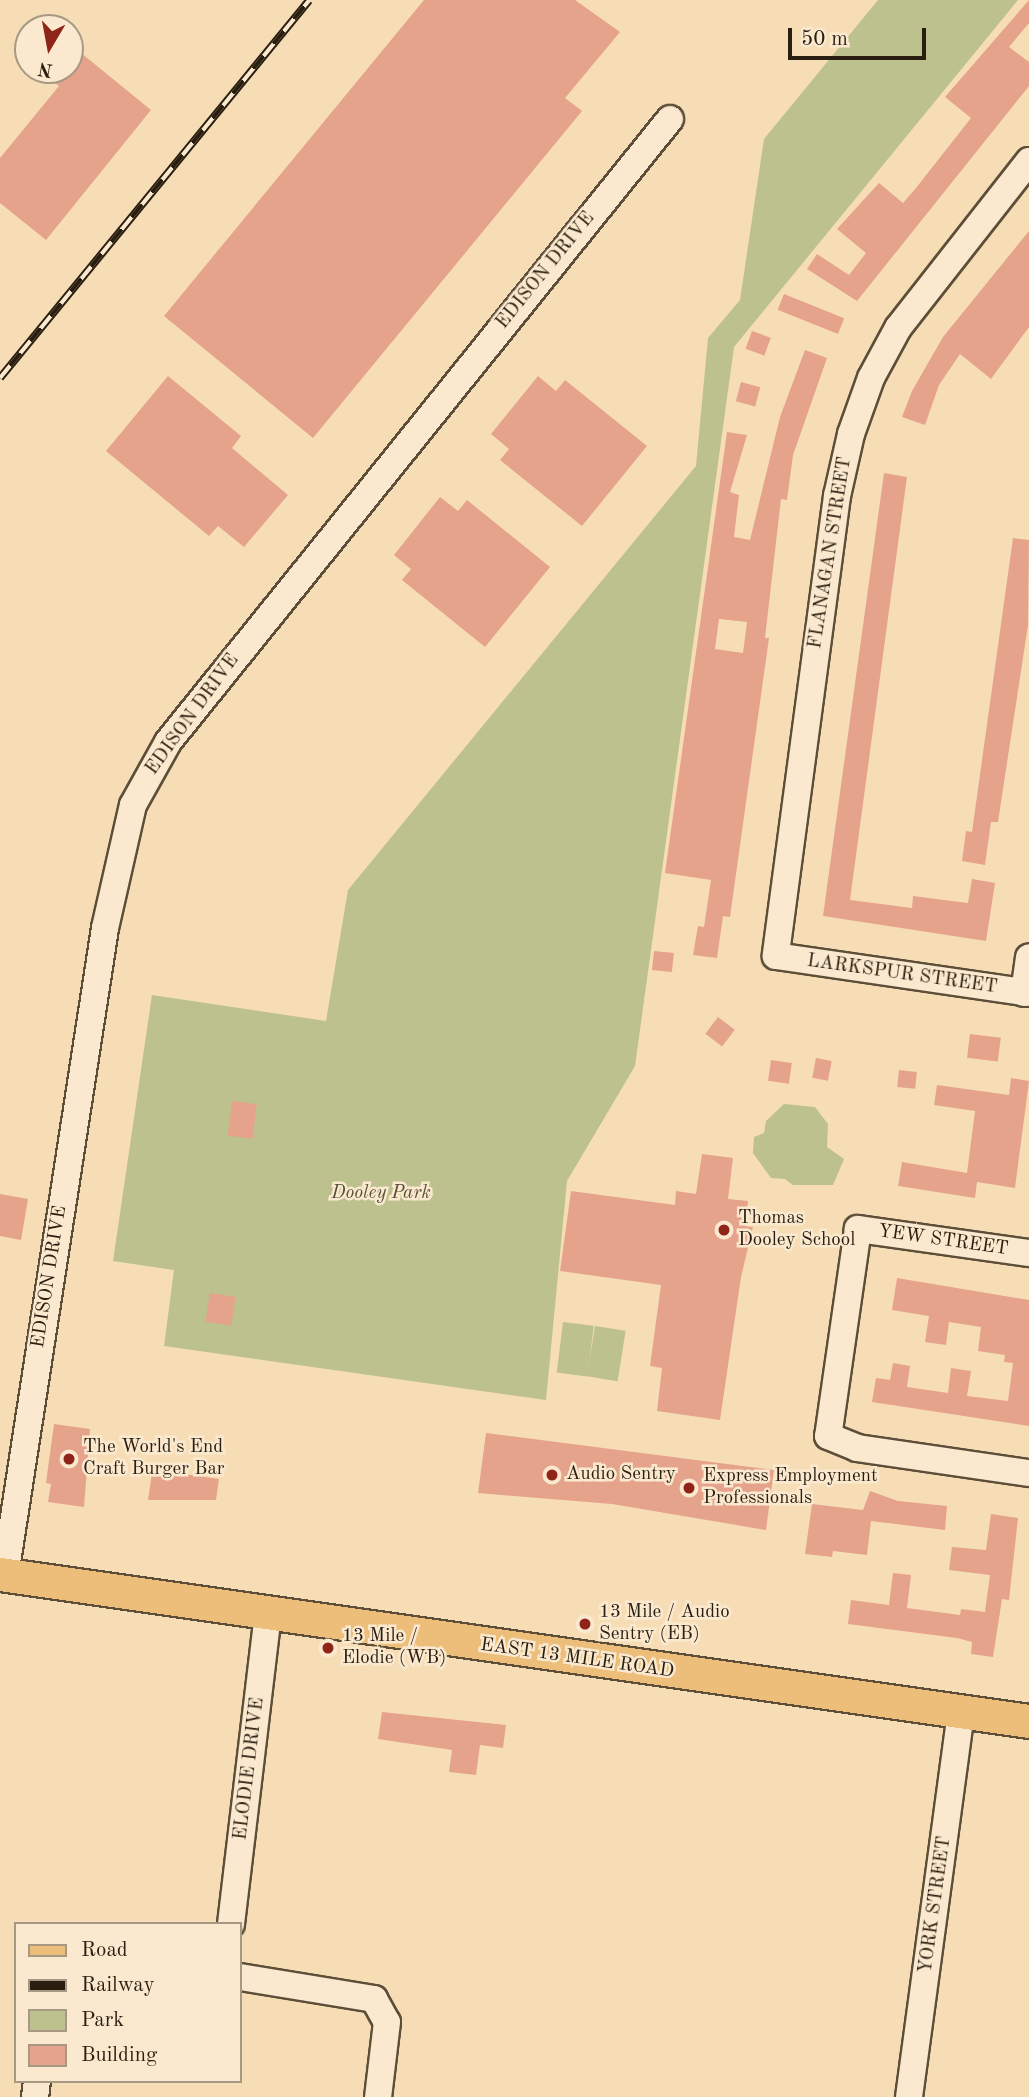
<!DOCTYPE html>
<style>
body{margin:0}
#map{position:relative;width:1029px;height:2097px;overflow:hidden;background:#f7ddb5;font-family:"Old Standard TT",serif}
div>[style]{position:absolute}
.green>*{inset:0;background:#bcc18e;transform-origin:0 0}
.building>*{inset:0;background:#e5a38c;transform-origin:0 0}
.roads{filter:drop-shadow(2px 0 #5c4e38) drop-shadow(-2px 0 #5c4e38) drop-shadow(0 2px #5c4e38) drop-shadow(0 -2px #5c4e38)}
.minor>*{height:26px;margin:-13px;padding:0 13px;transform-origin:13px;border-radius:13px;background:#fae9cf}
.major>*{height:33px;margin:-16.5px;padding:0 16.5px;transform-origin:16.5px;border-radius:16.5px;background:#ecbe7a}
.rail>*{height:8px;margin-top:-4px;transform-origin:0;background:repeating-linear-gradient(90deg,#fae9cf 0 16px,#291e0f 0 32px);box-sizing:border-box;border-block:2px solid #291e0f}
.dots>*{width:19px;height:19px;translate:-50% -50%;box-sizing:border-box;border:4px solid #fae9cf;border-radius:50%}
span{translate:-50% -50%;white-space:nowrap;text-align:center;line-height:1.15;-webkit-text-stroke:5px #fae9cf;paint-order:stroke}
.street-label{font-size:19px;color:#291e0f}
.park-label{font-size:19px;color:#554f35;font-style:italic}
.poi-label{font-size:19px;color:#291e0f}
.left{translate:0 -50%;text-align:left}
.legend{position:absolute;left:14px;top:1922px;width:228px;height:161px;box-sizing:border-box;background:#fae9cf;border:2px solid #a69882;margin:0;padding:9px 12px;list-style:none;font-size:21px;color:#291e0f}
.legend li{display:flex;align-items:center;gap:14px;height:35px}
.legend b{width:35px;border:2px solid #a69882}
.north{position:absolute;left:14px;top:14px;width:70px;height:70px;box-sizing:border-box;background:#fae9cf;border:2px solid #a69882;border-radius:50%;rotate:190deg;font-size:19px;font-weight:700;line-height:28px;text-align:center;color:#291e0f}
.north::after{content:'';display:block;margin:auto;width:24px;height:32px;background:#8f2418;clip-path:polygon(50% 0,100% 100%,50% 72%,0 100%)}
.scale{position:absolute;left:788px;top:28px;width:138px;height:32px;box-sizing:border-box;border:4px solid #291e0f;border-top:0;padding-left:9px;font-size:21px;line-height:24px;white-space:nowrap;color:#291e0f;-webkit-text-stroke:5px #fae9cf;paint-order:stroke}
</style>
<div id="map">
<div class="green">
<i style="clip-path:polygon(878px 0,1018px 0,734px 347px,635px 1066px,567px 1181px,546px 1400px,164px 1346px,174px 1270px,113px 1261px,152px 995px,326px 1021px,348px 890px,696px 466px,708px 338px,740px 300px,764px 139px)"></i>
<i style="clip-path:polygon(784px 1104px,815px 1107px,828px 1124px,827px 1147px,844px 1159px,833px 1185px,793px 1185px,785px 1179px,771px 1178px,753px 1153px,754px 1137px,764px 1133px,766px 1121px)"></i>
<i style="left:563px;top:1322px;width:31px;height:51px;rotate:7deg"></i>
<i style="left:595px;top:1326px;width:31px;height:51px;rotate:9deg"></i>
</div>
<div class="building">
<i style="clip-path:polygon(424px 0,575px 0,620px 32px,565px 98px,582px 111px,313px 438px,164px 316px)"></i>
<i style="clip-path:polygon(1029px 0,1029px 23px,1009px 47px,1029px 62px,1029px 86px,857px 301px,807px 269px,817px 254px,849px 275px,866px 253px,837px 229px,879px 183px,903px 203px,916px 188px,971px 118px,945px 97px)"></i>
<i style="clip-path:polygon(70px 44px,151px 110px,46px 240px,0 203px,0 158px,59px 86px,39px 70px,70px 70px)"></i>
<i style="clip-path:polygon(1029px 231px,1029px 327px,991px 379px,960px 354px,939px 385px,925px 425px,902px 417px,912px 391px,943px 337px)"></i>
<i style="left:784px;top:294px;width:65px;height:17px;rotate:22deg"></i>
<i style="left:752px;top:331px;width:20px;height:19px;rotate:20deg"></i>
<i style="clip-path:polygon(evenodd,805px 350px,827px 358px,793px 455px,787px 500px,781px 499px,765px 638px,769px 638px,730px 917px,723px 916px,717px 958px,693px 955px,698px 926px,704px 927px,711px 880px,665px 873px,727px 432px,747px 435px,730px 492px,739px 495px,734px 537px,750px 540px,780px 417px,805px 350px,719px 619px,747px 622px,743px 653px,715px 649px,719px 619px)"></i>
<i style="clip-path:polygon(168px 376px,241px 436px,232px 448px,288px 495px,244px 547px,218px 526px,209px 536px,106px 451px)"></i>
<i style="clip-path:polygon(538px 376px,556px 391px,565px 380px,647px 446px,582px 526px,500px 460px,509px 449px,491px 434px)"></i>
<i style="left:741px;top:382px;width:20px;height:20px;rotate:15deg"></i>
<i style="clip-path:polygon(884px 473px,907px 477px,850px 900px,912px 908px,913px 896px,968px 903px,972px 879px,995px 883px,986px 941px,823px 916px)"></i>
<i style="clip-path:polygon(440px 497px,458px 511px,467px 500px,550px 567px,485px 647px,402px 580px,411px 569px,394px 555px)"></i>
<i style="clip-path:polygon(1013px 538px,1029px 540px,1028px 625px,998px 822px,991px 822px,985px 865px,962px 861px,966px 831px,972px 832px)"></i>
<i style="left:654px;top:951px;width:20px;height:19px;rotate:6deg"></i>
<i style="left:718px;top:1017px;width:21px;height:21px;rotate:37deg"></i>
<i style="left:970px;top:1034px;width:31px;height:24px;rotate:7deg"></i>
<i style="left:816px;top:1058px;width:16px;height:20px;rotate:11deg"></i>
<i style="left:771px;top:1060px;width:21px;height:21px;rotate:8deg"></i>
<i style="left:899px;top:1070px;width:18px;height:17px;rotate:6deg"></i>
<i style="clip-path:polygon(1011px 1078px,1029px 1081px,1015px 1188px,977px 1182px,975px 1198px,898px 1186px,902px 1162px,967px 1173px,975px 1111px,934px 1105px,937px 1085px,1009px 1095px)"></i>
<i style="left:232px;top:1101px;width:25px;height:35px;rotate:7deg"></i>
<i style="clip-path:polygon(702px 1154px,733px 1158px,728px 1199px,748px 1201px,745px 1226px,753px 1227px,741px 1277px,720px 1420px,657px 1411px,662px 1368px,650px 1366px,661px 1285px,560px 1271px,571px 1191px,675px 1205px,676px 1191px,696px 1194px)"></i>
<i style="clip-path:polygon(0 1194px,28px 1199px,21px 1240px,0 1236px)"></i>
<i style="clip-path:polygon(897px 1278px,1029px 1300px,1029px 1426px,872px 1402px,876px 1378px,890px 1380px,893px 1363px,910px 1366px,907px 1387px,948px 1393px,951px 1368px,971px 1371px,967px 1396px,1008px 1401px,1013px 1363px,1004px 1362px,1005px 1355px,978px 1351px,981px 1327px,949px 1322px,946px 1345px,925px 1342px,929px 1316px,892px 1310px)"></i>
<i style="left:210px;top:1293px;width:26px;height:29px;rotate:9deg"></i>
<i style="clip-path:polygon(54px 1424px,90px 1429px,84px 1507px,48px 1502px,51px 1484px,46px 1483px)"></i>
<i style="clip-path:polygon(486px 1433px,774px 1470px,766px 1530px,612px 1504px,478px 1493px)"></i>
<i style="clip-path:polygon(164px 1471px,219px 1479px,216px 1500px,148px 1500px,152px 1473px,164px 1475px)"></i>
<i style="clip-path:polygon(870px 1491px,898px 1501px,947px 1506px,945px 1530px,871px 1521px,867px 1555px,833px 1551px,832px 1557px,805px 1554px,812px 1504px,863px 1510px)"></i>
<i style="clip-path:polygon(991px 1514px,1018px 1518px,1009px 1600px,1002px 1599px,993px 1657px,971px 1654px,972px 1642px,957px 1638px,848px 1624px,851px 1600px,889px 1605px,893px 1573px,911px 1575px,907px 1608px,960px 1615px,961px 1609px,985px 1612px,990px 1575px,949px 1570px,952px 1547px,986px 1550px)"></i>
<i style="clip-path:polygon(382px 1712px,506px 1725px,503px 1748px,480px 1745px,476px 1775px,449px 1772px,452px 1750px,378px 1739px)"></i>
</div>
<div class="roads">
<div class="minor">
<i style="left:1029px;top:161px;width:212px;rotate:128.1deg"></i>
<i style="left:898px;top:328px;width:57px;rotate:118.4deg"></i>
<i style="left:871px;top:378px;width:59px;rotate:109.7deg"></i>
<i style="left:851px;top:434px;width:64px;rotate:102.7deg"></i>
<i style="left:837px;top:496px;width:464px;rotate:97.6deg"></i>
<i style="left:776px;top:956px;width:256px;rotate:8.3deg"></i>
<i style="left:1024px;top:993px;width:36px;rotate:-82deg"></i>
<i style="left:1029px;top:1253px;width:173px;rotate:-172deg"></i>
<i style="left:858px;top:1229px;width:209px;rotate:98.2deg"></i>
<i style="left:828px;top:1436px;width:31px;rotate:22deg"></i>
<i style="left:857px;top:1448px;width:174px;rotate:8.3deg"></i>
<i style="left:5px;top:1575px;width:655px;rotate:-81.21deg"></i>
<i style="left:105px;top:928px;width:126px;rotate:-77.2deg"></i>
<i style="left:133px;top:805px;width:72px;rotate:-60.9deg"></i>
<i style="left:168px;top:742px;width:800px;rotate:-51.14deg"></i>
<i style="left:231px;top:1924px;width:312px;rotate:-83.2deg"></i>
<i style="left:240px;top:1977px;width:136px;rotate:9.3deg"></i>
<i style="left:374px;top:1999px;width:26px;rotate:61deg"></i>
<i style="left:387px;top:2022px;width:76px;rotate:96.8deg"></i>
<i style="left:35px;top:2097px;width:16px;rotate:-83deg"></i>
<i style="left:909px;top:2097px;width:388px;rotate:-82.3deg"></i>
</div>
<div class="major">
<i style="left:0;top:1574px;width:1039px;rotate:8.13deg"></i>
</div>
</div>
<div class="rail">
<i style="left:0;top:378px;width:488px;rotate:-50.7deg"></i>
</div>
<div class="dots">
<i style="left:724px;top:1230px;background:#8f2418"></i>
<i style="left:69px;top:1459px;background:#8f2418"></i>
<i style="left:552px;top:1475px;background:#8f2418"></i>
<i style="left:689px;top:1488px;background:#8f2418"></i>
<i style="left:585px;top:1624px;background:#8f2418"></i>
<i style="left:328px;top:1648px;background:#8f2418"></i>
</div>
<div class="street-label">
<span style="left:546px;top:271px;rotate:-51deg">EDISON DRIVE</span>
<span style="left:831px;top:553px;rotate:-81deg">FLANAGAN STREET</span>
<span style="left:193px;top:715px;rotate:-54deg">EDISON DRIVE</span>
<span style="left:902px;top:975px;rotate:8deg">LARKSPUR STREET</span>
<span style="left:943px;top:1241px;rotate:8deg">YEW STREET</span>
<span style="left:50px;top:1277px;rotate:-81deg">EDISON DRIVE</span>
<span style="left:577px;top:1659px;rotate:8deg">EAST 13 MILE ROAD</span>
<span style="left:250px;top:1769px;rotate:-83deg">ELODIE DRIVE</span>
<span style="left:936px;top:1905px;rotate:-82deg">YORK STREET</span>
</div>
<div class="park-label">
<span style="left:381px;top:1194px">Dooley Park</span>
</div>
<div class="poi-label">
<span class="left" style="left:738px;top:1230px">Thomas<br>Dooley School</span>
<span class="left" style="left:83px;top:1459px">The World's End<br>Craft Burger Bar</span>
<span class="left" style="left:566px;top:1475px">Audio Sentry</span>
<span class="left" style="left:703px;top:1488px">Express Employment<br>Professionals</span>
<span class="left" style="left:599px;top:1624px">13 Mile / Audio<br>Sentry (EB)</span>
<span class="left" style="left:342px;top:1648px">13 Mile /<br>Elodie (WB)</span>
</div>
<ul class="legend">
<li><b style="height:9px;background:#ecbe7a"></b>Road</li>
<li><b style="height:9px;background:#291e0f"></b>Railway</li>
<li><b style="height:19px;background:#bcc18e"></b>Park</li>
<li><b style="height:19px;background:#e5a38c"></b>Building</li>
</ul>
<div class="north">N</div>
<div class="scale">50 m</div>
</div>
